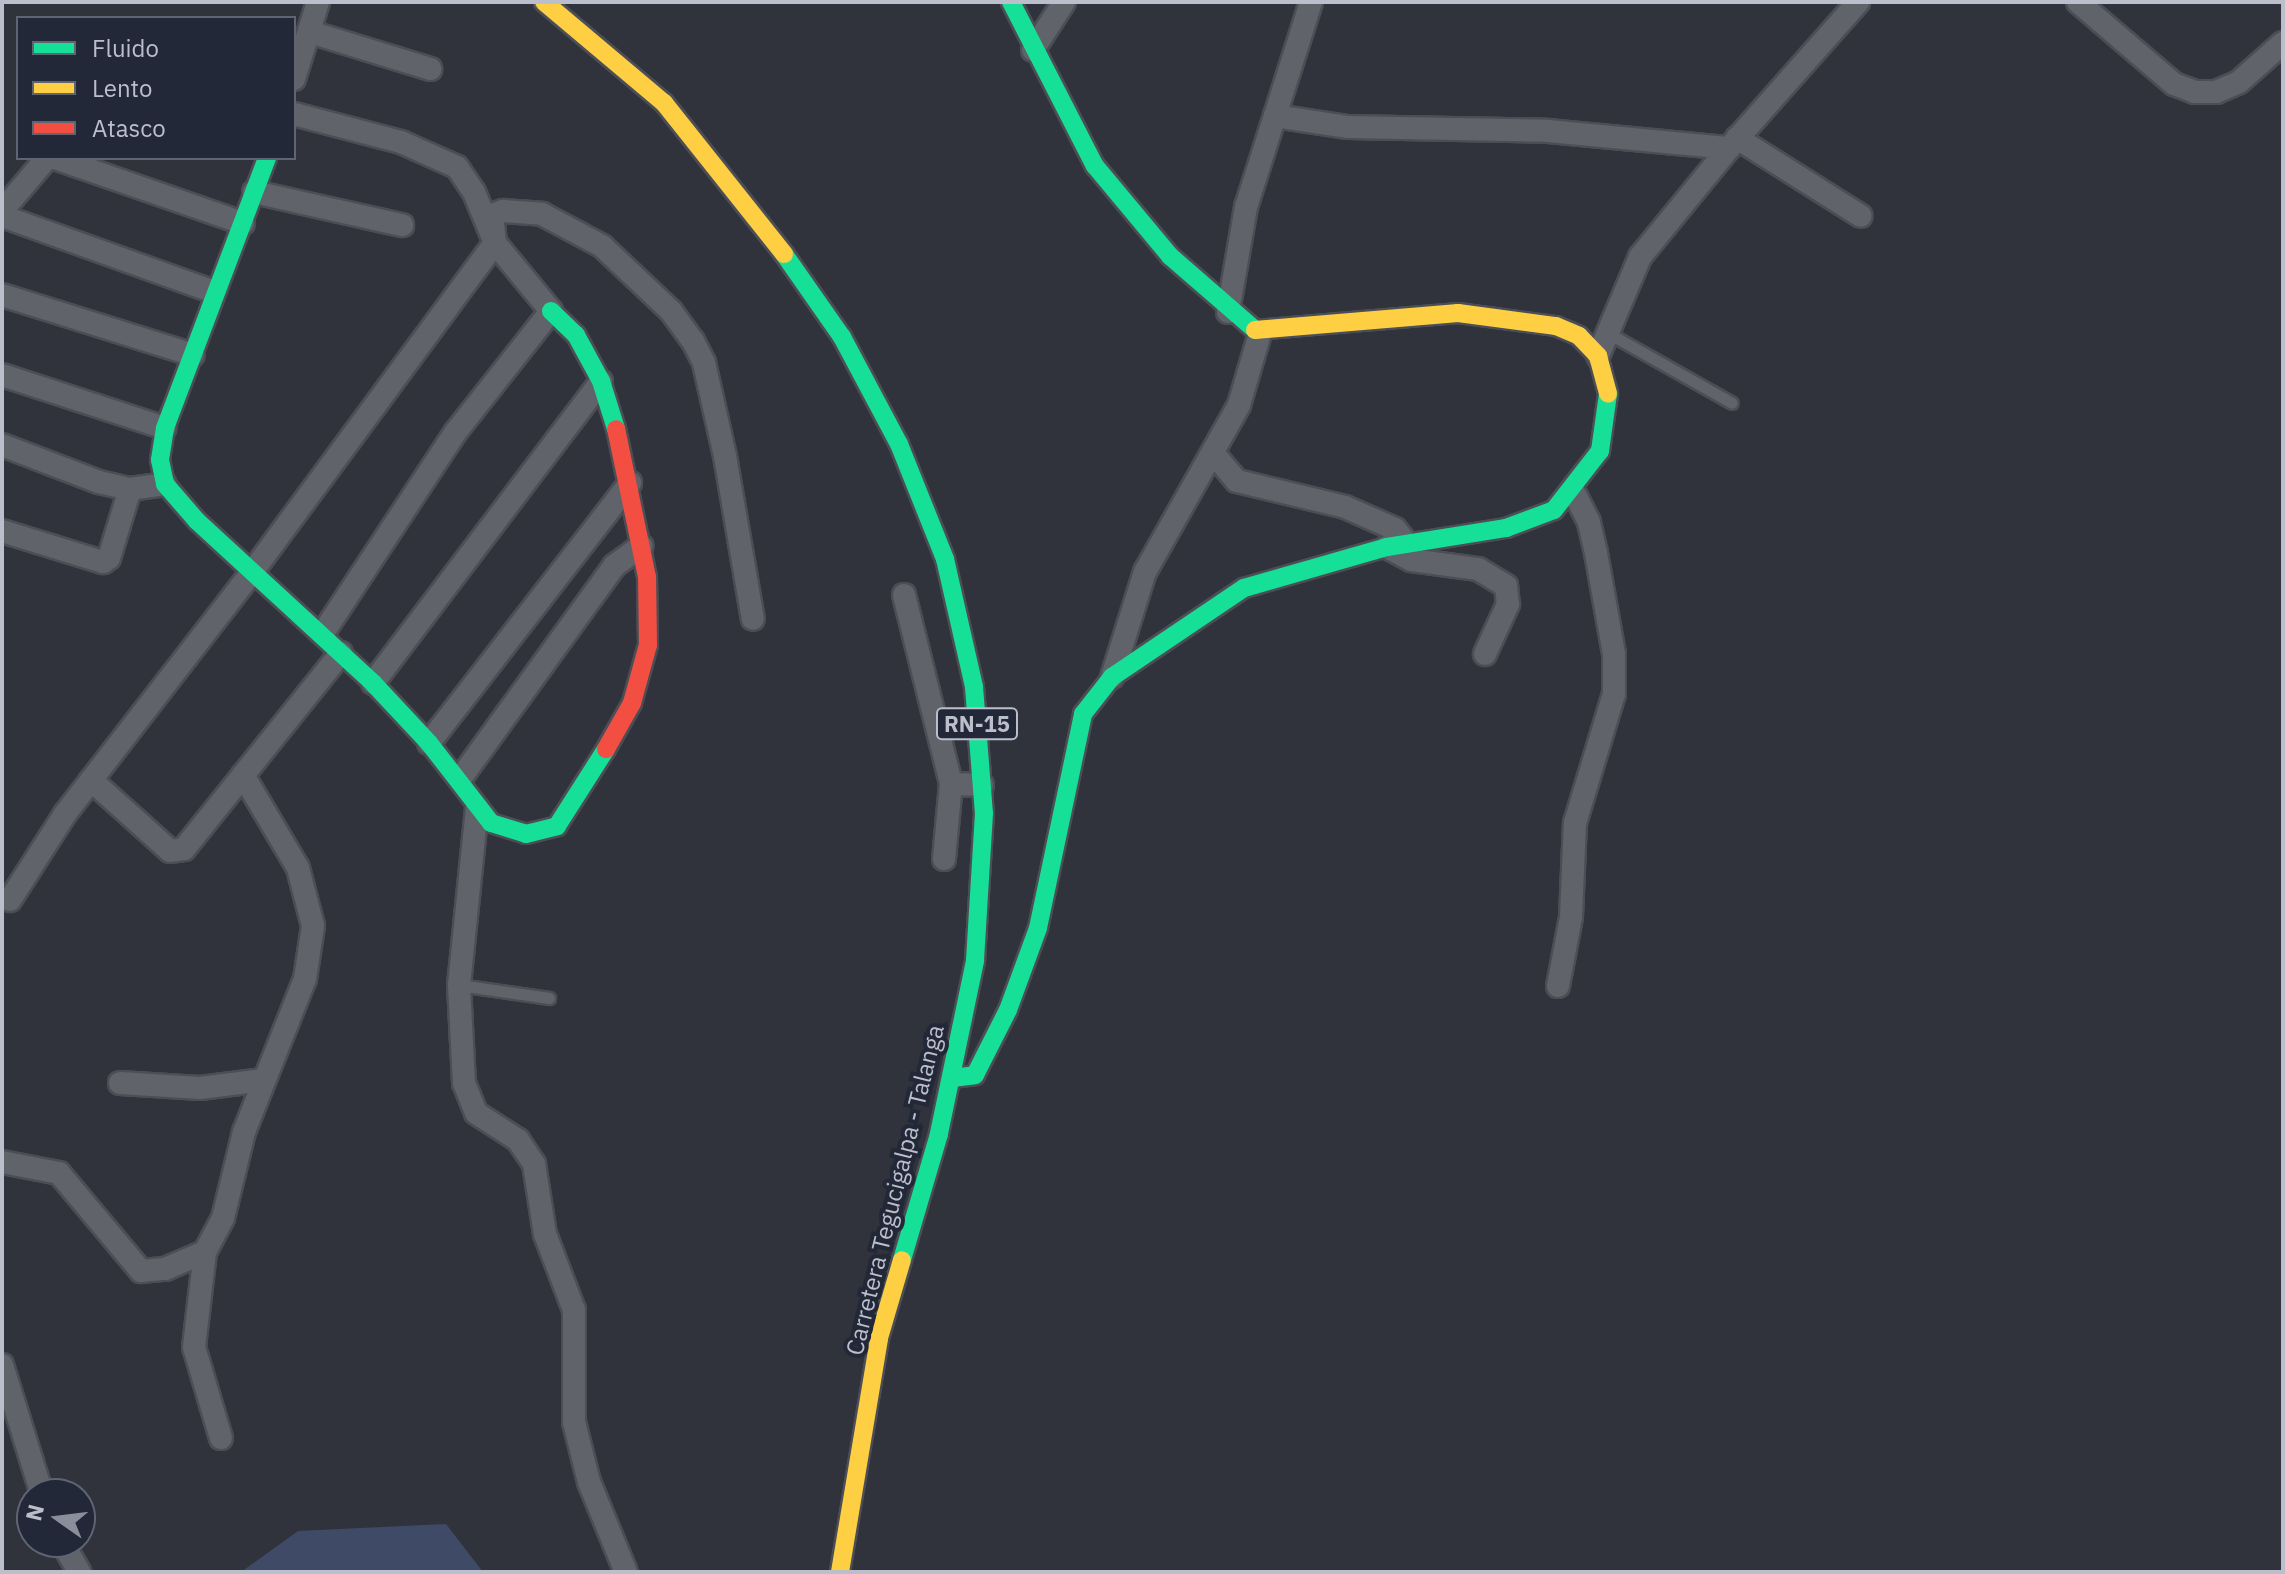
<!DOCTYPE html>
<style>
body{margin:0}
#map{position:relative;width:2285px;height:1574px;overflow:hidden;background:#30333c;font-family:"IBM Plex Sans",sans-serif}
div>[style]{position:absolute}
.water>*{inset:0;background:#3f4b66}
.roads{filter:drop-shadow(2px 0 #4c4e55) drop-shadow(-2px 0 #4c4e55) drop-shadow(0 2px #4c4e55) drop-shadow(0 -2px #4c4e55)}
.lane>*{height:11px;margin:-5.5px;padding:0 5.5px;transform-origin:5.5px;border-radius:5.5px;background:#60636a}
.street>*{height:22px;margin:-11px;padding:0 11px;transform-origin:11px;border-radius:11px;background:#60636a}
.fast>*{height:18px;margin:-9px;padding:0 9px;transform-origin:9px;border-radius:9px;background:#16e098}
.slow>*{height:18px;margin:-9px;padding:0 9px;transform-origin:9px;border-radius:9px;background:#ffcf43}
.jam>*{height:18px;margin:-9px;padding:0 9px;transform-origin:9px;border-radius:9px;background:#f24e42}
span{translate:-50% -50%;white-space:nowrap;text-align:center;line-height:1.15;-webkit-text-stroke:8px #222838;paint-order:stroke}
.shield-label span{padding:2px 6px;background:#222838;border:2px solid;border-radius:6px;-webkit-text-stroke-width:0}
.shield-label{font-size:22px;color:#bbbfcc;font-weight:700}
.street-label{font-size:24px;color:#bbbfcc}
.frame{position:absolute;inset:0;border:4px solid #bbbfcc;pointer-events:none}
.legend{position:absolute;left:16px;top:16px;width:280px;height:144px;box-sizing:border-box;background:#222838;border:2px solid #5f6473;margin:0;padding:10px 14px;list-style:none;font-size:24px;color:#bbbfcc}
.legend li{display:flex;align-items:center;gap:16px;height:40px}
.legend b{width:40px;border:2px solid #5f6473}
.north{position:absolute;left:16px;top:1478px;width:80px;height:80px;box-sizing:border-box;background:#222838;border:2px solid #5f6473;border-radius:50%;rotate:284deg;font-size:22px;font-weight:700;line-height:32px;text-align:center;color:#bbbfcc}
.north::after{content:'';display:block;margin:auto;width:28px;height:36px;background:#8a8e9a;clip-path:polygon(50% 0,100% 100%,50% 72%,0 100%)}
</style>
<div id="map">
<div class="water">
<i style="clip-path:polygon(446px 1524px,483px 1572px,241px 1572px,298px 1531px)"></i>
</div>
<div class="roads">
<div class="lane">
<i style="left:1608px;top:333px;width:142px;rotate:29.4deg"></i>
<i style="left:459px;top:985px;width:91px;rotate:8.2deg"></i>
</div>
<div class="street">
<i style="left:2078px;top:2px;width:126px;rotate:40.5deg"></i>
<i style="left:2174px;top:84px;width:22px;rotate:21deg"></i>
<i style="left:2195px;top:92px;width:21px"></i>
<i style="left:2216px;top:92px;width:25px;rotate:-23deg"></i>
<i style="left:2239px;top:82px;width:59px;rotate:-41.6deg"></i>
<i style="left:310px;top:32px;width:126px;rotate:17.1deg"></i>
<i style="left:1033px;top:50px;width:57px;rotate:-57.1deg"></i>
<i style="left:294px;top:79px;width:81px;rotate:-72.7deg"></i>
<i style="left:294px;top:114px;width:111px;rotate:14.7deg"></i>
<i style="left:401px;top:142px;width:61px;rotate:24.1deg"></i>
<i style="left:457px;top:167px;width:30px;rotate:56deg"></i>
<i style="left:474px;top:192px;width:55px;rotate:67.6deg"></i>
<i style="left:495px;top:243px;width:88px;rotate:50.5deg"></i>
<i style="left:551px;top:311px;width:155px;rotate:128.2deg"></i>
<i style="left:455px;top:433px;width:240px;rotate:123.4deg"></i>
<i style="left:1275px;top:116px;width:74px;rotate:8.6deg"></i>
<i style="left:1348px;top:127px;width:200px;rotate:1.1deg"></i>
<i style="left:1548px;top:131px;width:182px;rotate:5.4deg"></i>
<i style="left:1729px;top:148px;width:195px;rotate:-48.5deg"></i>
<i style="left:1737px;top:138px;width:146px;rotate:32.2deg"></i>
<i style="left:55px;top:158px;width:199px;rotate:19.1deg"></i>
<i style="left:254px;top:192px;width:152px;rotate:12.6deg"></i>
<i style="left:2px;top:211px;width:70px;rotate:-49.7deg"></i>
<i style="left:2px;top:216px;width:225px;rotate:19.7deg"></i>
<i style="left:2px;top:295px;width:200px;rotate:17.4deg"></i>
<i style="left:1228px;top:312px;width:107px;rotate:-80.3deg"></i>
<i style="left:1246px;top:207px;width:215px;rotate:-72.4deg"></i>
<i style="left:1598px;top:356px;width:108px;rotate:-67deg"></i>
<i style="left:1640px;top:257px;width:141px;rotate:-50.8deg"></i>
<i style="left:2px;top:375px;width:171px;rotate:18deg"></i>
<i style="left:2px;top:445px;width:104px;rotate:20.9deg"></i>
<i style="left:99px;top:482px;width:32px;rotate:13deg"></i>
<i style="left:130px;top:489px;width:35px;rotate:-8deg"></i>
<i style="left:1214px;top:454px;width:35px;rotate:50deg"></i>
<i style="left:1237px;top:481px;width:111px;rotate:13.5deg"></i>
<i style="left:1345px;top:507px;width:55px;rotate:23.7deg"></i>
<i style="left:1395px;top:529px;width:19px;rotate:51deg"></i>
<i style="left:2px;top:531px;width:106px;rotate:17.1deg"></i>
<i style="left:103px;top:562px;width:7px;rotate:-34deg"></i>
<i style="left:109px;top:558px;width:72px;rotate:-73.1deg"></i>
<i style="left:1387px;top:547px;width:27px;rotate:28deg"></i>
<i style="left:1411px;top:560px;width:68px;rotate:7.7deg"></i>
<i style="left:1478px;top:569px;width:33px;rotate:31deg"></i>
<i style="left:1506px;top:586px;width:18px;rotate:84deg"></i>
<i style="left:1508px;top:604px;width:55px;rotate:114.7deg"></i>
<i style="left:904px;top:595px;width:195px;rotate:76deg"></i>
<i style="left:951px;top:784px;width:31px;rotate:2deg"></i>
<i style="left:1112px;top:677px;width:110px;rotate:-72.6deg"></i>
<i style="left:1145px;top:572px;width:192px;rotate:-60.6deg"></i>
<i style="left:1239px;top:405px;width:75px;rotate:-73.7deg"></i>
<i style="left:373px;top:683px;width:378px;rotate:-52.9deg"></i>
<i style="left:429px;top:743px;width:329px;rotate:-52.3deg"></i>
<i style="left:460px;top:779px;width:263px;rotate:-54.1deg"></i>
<i style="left:614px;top:566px;width:34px;rotate:-36deg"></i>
<i style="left:91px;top:780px;width:106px;rotate:41.9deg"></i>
<i style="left:170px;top:851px;width:14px;rotate:-8deg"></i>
<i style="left:184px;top:849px;width:251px;rotate:-51.3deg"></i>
<i style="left:477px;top:808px;width:178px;rotate:95.8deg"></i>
<i style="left:459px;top:985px;width:98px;rotate:87.1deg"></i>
<i style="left:464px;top:1083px;width:32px;rotate:68deg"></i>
<i style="left:476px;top:1113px;width:50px;rotate:32.7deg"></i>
<i style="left:518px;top:1140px;width:29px;rotate:56deg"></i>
<i style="left:534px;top:1164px;width:71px;rotate:81.1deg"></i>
<i style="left:545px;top:1234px;width:81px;rotate:69.1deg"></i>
<i style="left:574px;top:1310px;width:112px;rotate:90deg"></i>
<i style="left:574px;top:1422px;width:62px;rotate:76deg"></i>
<i style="left:589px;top:1482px;width:97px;rotate:67.7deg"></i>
<i style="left:944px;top:859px;width:75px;rotate:-84.7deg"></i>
<i style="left:10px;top:900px;width:102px;rotate:-57.4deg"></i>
<i style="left:65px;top:814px;width:307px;rotate:-52.3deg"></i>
<i style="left:253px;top:571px;width:408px;rotate:-53.6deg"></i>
<i style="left:495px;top:243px;width:28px;rotate:-96deg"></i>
<i style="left:492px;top:215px;width:12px;rotate:-20deg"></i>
<i style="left:503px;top:211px;width:39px;rotate:4deg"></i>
<i style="left:542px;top:214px;width:68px;rotate:28.1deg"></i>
<i style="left:602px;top:246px;width:95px;rotate:43.3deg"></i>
<i style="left:671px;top:311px;width:37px;rotate:54deg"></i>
<i style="left:693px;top:341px;width:25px;rotate:63deg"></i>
<i style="left:704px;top:363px;width:95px;rotate:77.3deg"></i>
<i style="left:725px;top:456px;width:165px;rotate:80.3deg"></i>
<i style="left:1558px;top:986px;width:70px;rotate:-79.3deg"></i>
<i style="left:1571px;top:917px;width:94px;rotate:-87.6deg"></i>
<i style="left:1575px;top:823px;width:135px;rotate:-73.2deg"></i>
<i style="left:1614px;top:694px;width:40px;rotate:-90deg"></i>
<i style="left:1614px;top:654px;width:103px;rotate:-100.1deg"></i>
<i style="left:1596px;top:553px;width:32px;rotate:-103deg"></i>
<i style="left:1589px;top:522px;width:36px;rotate:-117deg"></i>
<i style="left:120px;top:1083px;width:80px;rotate:3.6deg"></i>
<i style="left:200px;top:1088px;width:64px;rotate:-7.2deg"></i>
<i style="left:2px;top:1162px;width:58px;rotate:10.9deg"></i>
<i style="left:59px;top:1173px;width:128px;rotate:50.1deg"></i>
<i style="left:141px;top:1271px;width:24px;rotate:-5deg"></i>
<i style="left:165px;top:1269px;width:43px;rotate:-23deg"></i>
<i style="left:205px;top:1252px;width:38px;rotate:-62deg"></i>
<i style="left:223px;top:1218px;width:89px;rotate:-76.3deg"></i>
<i style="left:244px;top:1132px;width:165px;rotate:-68.3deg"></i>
<i style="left:305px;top:979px;width:54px;rotate:-81.4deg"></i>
<i style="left:313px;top:926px;width:60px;rotate:-104.5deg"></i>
<i style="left:298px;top:868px;width:108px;rotate:-120.6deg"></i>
<i style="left:205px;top:1252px;width:96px;rotate:96.6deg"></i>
<i style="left:194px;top:1347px;width:95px;rotate:73.5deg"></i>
<i style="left:2px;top:1365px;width:135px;rotate:72.8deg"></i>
<i style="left:62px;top:1542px;width:34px;rotate:60deg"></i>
</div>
<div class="fast">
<i style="left:1011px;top:2px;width:184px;rotate:62.9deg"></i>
<i style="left:1095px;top:166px;width:117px;rotate:50.2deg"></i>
<i style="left:1170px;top:256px;width:113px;rotate:41deg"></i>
<i style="left:267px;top:158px;width:289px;rotate:110.7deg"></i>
<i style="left:165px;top:428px;width:32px;rotate:99deg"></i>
<i style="left:160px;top:460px;width:25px;rotate:78deg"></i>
<i style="left:165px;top:484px;width:49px;rotate:49.1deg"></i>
<i style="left:197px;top:521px;width:239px;rotate:42.6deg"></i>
<i style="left:373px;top:683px;width:82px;rotate:47deg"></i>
<i style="left:429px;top:743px;width:101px;rotate:52.2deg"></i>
<i style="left:491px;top:823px;width:37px;rotate:17deg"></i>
<i style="left:526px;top:834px;width:32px;rotate:-14deg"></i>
<i style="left:557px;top:826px;width:91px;rotate:-57.5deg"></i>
<i style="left:784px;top:254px;width:101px;rotate:55.1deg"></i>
<i style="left:842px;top:337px;width:121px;rotate:62deg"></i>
<i style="left:899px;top:444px;width:124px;rotate:68.2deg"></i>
<i style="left:945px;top:559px;width:131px;rotate:77.2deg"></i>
<i style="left:974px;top:687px;width:126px;rotate:85.5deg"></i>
<i style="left:984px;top:813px;width:148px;rotate:93.5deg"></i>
<i style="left:975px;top:961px;width:177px;rotate:101.8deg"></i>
<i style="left:939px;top:1134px;width:131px;rotate:106.4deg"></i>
<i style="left:551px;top:311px;width:35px;rotate:44deg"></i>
<i style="left:576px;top:335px;width:52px;rotate:61.5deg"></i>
<i style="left:601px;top:381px;width:50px;rotate:72.6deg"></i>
<i style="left:952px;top:1078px;width:23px;rotate:-7deg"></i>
<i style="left:975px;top:1075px;width:73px;rotate:-63.1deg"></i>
<i style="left:1008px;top:1010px;width:87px;rotate:-69.9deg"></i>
<i style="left:1038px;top:928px;width:219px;rotate:-78.1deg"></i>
<i style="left:1083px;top:714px;width:47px;rotate:-51.9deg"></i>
<i style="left:1112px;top:677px;width:159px;rotate:-34deg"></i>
<i style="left:1244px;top:588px;width:149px;rotate:-16deg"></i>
<i style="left:1387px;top:547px;width:121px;rotate:-9.1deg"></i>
<i style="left:1506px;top:528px;width:51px;rotate:-20.6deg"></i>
<i style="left:1554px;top:510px;width:75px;rotate:-52.1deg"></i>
<i style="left:1600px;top:451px;width:58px;rotate:-82deg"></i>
</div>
<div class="slow">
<i style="left:544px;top:2px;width:157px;rotate:40.1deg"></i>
<i style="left:664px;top:103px;width:193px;rotate:51.5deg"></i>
<i style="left:1255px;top:330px;width:204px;rotate:-4.8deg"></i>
<i style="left:1458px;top:313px;width:99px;rotate:7.6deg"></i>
<i style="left:1556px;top:326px;width:25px;rotate:23deg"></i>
<i style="left:1579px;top:336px;width:28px;rotate:46deg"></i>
<i style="left:1598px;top:356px;width:39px;rotate:75deg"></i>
<i style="left:840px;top:1572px;width:237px;rotate:-80.5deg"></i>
<i style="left:879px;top:1338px;width:81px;rotate:-73.6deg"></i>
</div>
<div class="jam">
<i style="left:606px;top:749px;width:53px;rotate:-60.5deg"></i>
<i style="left:632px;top:703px;width:60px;rotate:-74.6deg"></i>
<i style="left:648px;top:645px;width:68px;rotate:-90.8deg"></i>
<i style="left:647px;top:577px;width:151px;rotate:-101.8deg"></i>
</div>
</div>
<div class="shield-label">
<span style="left:977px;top:724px">RN-15</span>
</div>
<div class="street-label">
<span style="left:895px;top:1190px;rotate:-76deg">Carretera Tegucigalpa - Talanga</span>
</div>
<div class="frame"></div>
<ul class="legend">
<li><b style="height:10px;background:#16e098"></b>Fluido</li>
<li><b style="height:10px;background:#ffcf43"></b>Lento</li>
<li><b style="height:10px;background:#f24e42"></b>Atasco</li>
</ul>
<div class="north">N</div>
</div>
